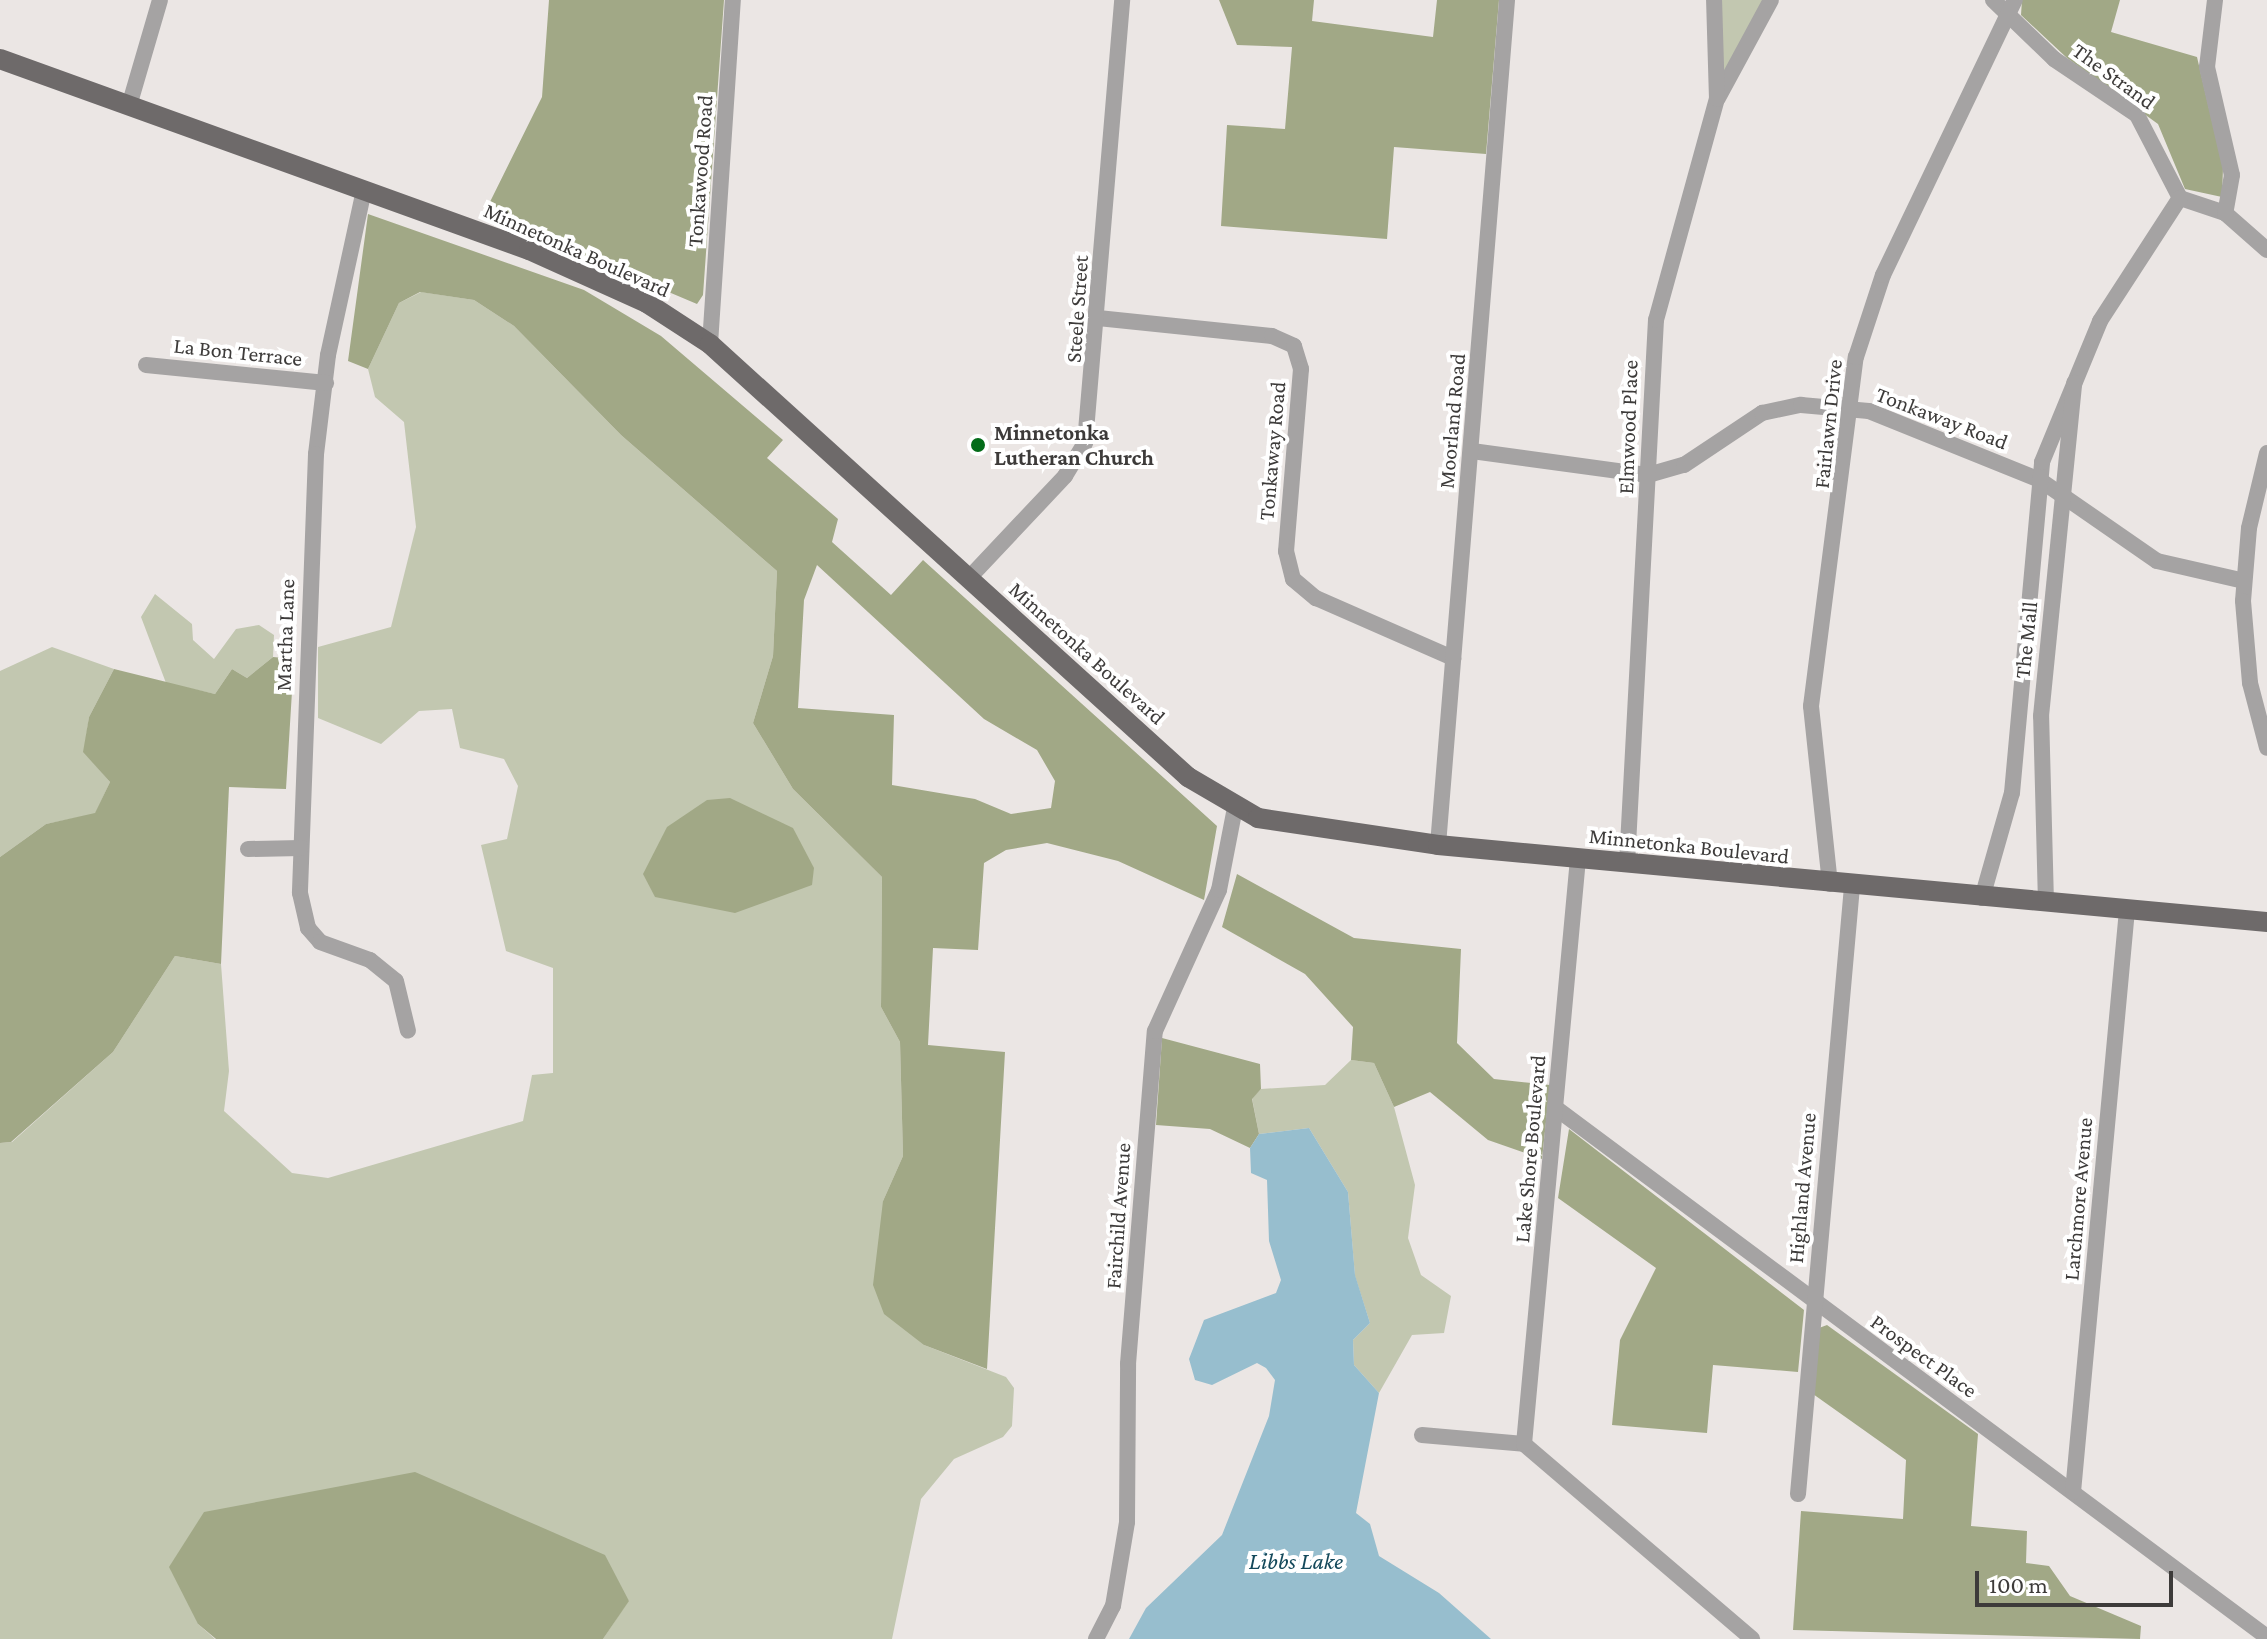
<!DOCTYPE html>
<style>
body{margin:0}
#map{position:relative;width:2267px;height:1639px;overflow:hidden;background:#ebe6e4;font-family:"Crimson Pro",serif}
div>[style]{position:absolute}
.green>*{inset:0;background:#c2c7b0}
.forest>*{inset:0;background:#a1a886}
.water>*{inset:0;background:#97bece}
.minor>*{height:16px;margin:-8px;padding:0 8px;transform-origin:8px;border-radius:8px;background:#a5a3a3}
.major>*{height:20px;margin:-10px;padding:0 10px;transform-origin:10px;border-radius:10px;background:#6e6a6a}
.dots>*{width:22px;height:22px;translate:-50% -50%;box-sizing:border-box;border:4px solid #fff;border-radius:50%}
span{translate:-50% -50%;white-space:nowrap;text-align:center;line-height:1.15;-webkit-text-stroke:8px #fff;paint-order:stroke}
.street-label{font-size:22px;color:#3d3b3a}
.poi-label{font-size:22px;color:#3d3b3a;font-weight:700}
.left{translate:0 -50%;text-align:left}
.water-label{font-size:24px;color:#14495b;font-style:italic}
.scale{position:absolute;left:1975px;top:1571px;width:198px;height:36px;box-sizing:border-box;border:4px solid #3d3b3a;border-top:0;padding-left:10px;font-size:24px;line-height:28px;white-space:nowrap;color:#3d3b3a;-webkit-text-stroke:6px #fff;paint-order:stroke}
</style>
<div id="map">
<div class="green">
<i style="clip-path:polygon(1722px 0,1765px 0,1722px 75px)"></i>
<i style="clip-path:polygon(421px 292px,474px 300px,514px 326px,621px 435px,777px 571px,773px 656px,753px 723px,793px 789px,882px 877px,881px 1007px,900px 1042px,903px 1156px,883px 1201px,924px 1345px,1006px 1377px,1014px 1388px,1012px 1426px,1003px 1437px,954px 1459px,921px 1499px,892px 1639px,603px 1639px,629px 1600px,198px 1624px,215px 1639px,0 1639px,0 1143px,12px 1142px,113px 1052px,175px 956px,221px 964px,229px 1071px,224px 1111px,292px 1173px,328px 1178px,523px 1121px,532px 1075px,553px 1073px,553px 968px,506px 951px,481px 845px,507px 839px,518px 786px,504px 759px,460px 748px,452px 709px,419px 711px,381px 744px,318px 718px,318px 647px,391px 627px,416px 527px,404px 422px,375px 397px,368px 369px,399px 303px)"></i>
<i style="clip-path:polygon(155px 594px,192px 624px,193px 640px,214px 659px,236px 629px,259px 625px,274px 635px,273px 657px,247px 678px,232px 669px,215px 694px,166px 683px,141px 617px)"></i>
<i style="clip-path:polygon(52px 647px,114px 669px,89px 717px,84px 752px,110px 782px,95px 814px,46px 824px,0 857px,0 671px)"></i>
<i style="clip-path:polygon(1351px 1060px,1374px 1063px,1394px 1107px,1415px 1185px,1408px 1238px,1421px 1275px,1451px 1296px,1444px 1333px,1412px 1335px,1379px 1393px,1354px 1365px,1353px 1340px,1370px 1323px,1355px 1276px,1348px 1192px,1309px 1128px,1259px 1134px,1252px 1098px,1261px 1089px,1325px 1085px)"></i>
</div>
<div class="forest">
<i style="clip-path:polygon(549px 0,724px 0,703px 295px,697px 304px,484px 214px,542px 97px)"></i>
<i style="clip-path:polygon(1219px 0,1314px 0,1312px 21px,1433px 37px,1437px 0,1499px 0,1486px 154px,1394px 147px,1387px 239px,1221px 226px,1227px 125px,1285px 129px,1292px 47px,1237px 45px)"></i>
<i style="clip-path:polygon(2022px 0,2120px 0,2111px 32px,2197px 57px,2223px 168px,2222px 197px,2185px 189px,2158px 124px,2067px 58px,2021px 15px)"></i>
<i style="clip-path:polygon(evenodd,368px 214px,584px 290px,661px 336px,783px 440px,767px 458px,838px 519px,832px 542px,891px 595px,923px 560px,1217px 826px,1204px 900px,1118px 861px,1047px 843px,1006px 850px,984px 863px,978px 950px,933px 948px,928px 1045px,1005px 1052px,987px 1369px,924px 1345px,884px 1314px,873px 1285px,883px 1201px,903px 1156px,900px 1042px,881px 1007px,882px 877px,793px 789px,753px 723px,773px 656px,777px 571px,621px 435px,514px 326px,474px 300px,420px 292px,399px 303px,368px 369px,348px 361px,368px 214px,817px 565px,984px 719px,1037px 750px,1055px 781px,1051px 808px,1011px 814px,975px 799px,892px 785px,894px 715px,798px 708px,804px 600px,817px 565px)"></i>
<i style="clip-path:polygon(273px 657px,294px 659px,286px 789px,229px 787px,221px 964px,175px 956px,113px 1052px,11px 1142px,0 1143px,0 857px,46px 824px,95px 813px,110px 782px,83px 752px,89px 717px,114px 669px,215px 694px,232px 669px,247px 678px)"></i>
<i style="clip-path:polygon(730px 798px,793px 828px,814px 868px,812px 885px,735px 913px,655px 897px,643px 874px,667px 827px,707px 800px)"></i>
<i style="clip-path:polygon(1237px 874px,1354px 938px,1461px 949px,1457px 1043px,1494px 1079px,1550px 1085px,1542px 1159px,1488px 1140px,1430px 1092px,1394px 1107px,1374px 1063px,1351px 1060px,1353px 1027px,1305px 974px,1222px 927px)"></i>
<i style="clip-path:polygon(1162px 1038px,1260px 1064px,1261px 1089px,1252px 1099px,1259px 1134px,1250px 1148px,1210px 1129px,1156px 1125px)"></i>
<i style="clip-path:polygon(1569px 1129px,1804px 1310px,1798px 1372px,1713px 1365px,1707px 1433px,1612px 1425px,1620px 1340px,1656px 1268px,1558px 1198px)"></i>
<i style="clip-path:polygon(1827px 1325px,1978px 1434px,1971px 1526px,2027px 1531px,2026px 1563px,2049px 1566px,2070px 1596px,2141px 1626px,2140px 1639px,1793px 1630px,1801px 1511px,1903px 1519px,1906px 1460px,1813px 1394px,1819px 1328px)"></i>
<i style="clip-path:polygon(415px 1472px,605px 1555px,629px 1601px,603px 1639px,216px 1639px,198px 1624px,169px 1567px,204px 1512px)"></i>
</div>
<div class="water">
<i style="clip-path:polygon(1309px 1128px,1348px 1192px,1355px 1275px,1370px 1323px,1353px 1340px,1354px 1365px,1379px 1393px,1356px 1513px,1370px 1524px,1379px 1556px,1439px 1593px,1491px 1639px,1129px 1639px,1146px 1608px,1222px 1535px,1269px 1416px,1275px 1380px,1266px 1368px,1257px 1363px,1212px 1385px,1195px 1380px,1189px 1359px,1204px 1320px,1276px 1293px,1281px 1280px,1269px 1241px,1267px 1180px,1251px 1173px,1250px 1148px,1259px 1134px)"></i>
</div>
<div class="minor">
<i style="left:1993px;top:0;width:85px;rotate:44deg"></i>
<i style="left:2054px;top:59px;width:100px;rotate:34deg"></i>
<i style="left:2137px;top:115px;width:93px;rotate:62.6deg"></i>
<i style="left:2180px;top:198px;width:47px;rotate:18.4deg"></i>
<i style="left:2225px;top:213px;width:56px;rotate:41.4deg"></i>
<i style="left:2215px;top:0;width:67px;rotate:96.8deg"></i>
<i style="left:2207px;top:67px;width:111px;rotate:77deg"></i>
<i style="left:2232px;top:175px;width:39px;rotate:100deg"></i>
<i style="left:1718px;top:98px;width:111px;rotate:-61.6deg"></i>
<i style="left:129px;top:106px;width:110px;rotate:-73.7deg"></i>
<i style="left:364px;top:190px;width:169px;rotate:102.3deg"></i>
<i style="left:328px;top:355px;width:100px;rotate:96.9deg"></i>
<i style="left:316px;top:454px;width:439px;rotate:92.1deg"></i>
<i style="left:300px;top:893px;width:36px;rotate:77deg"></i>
<i style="left:308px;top:928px;width:18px;rotate:49deg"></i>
<i style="left:320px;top:942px;width:53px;rotate:19.8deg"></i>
<i style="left:370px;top:960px;width:33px;rotate:39deg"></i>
<i style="left:396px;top:981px;width:51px;rotate:76.5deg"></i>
<i style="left:1098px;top:318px;width:175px;rotate:5.9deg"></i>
<i style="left:1272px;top:336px;width:24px;rotate:24deg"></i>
<i style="left:1294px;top:346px;width:24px;rotate:73deg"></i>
<i style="left:1301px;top:369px;width:183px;rotate:94.7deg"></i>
<i style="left:1286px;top:551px;width:29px;rotate:76deg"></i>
<i style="left:1293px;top:579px;width:30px;rotate:40deg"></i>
<i style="left:1316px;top:598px;width:150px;rotate:23.7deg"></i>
<i style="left:710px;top:344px;width:345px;rotate:-86.2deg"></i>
<i style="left:146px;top:365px;width:181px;rotate:5.7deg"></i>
<i style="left:1472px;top:451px;width:178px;rotate:7.8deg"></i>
<i style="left:1648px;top:475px;width:37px;rotate:-16deg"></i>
<i style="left:1684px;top:465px;width:94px;rotate:-33.7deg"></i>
<i style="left:1762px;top:413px;width:40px;rotate:-12deg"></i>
<i style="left:1801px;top:405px;width:68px;rotate:5deg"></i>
<i style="left:1869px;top:411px;width:184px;rotate:22deg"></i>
<i style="left:2040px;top:480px;width:142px;rotate:34.7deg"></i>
<i style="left:2157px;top:561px;width:89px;rotate:12.9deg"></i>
<i style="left:2267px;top:453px;width:77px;rotate:103.5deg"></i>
<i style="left:2249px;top:528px;width:73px;rotate:94.7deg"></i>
<i style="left:2243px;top:601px;width:82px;rotate:85.1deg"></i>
<i style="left:2250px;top:683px;width:67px;rotate:75.3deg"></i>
<i style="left:969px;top:578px;width:140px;rotate:-46.7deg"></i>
<i style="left:1065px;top:476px;width:39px;rotate:-59deg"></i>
<i style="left:1085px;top:443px;width:445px;rotate:-85.2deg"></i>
<i style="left:1438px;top:845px;width:848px;rotate:-85.33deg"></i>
<i style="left:248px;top:849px;width:53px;rotate:-1.1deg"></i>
<i style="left:1627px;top:864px;width:545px;rotate:-86.95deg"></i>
<i style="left:1656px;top:320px;width:229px;rotate:-74.6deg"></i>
<i style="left:1717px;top:99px;width:99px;rotate:-91.7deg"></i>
<i style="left:1830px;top:884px;width:179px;rotate:-96.1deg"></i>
<i style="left:1811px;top:706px;width:352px;rotate:-82.7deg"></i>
<i style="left:1856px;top:357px;width:86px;rotate:-71.8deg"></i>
<i style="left:1883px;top:275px;width:305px;rotate:-64.4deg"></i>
<i style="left:1982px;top:898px;width:109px;rotate:-74.1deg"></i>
<i style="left:2012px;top:793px;width:332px;rotate:-84.8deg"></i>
<i style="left:2042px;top:462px;width:152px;rotate:-67.6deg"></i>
<i style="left:2100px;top:321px;width:147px;rotate:-57deg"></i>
<i style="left:2046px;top:903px;width:187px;rotate:-91.5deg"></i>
<i style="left:2041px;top:716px;width:335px;rotate:-84.3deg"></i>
<i style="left:1557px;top:1109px;width:885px;rotate:36.64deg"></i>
<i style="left:1422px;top:1435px;width:102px;rotate:5deg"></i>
<i style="left:1524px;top:1444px;width:300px;rotate:40.5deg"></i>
<i style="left:1524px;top:1444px;width:587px;rotate:-84.73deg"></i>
<i style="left:2073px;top:1492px;width:584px;rotate:-84.7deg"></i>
<i style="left:1798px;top:1494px;width:610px;rotate:-84.92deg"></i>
<i style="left:1096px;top:1639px;width:37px;rotate:-63deg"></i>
<i style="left:1113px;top:1606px;width:85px;rotate:-80.5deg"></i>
<i style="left:1127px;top:1522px;width:158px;rotate:-89.6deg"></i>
<i style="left:1128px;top:1364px;width:334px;rotate:-85.4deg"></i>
<i style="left:1155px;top:1031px;width:155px;rotate:-65.6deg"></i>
<i style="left:1219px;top:890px;width:84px;rotate:-79deg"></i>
</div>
<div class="major">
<i style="left:0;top:59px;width:562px;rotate:19.85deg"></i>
<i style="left:529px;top:250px;width:129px;rotate:24.2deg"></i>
<i style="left:647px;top:303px;width:75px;rotate:33.1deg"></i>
<i style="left:710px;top:344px;width:645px;rotate:42.17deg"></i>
<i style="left:1188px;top:777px;width:81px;rotate:30.4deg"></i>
<i style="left:1258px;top:818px;width:182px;rotate:8.5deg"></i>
<i style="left:1438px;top:845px;width:833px;rotate:5.31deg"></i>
</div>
<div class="dots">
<i style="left:978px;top:445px;background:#036b18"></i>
</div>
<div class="street-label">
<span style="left:2114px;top:76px;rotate:36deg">The Strand</span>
<span style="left:700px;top:171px;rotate:-86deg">Tonkawood Road</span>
<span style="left:577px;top:250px;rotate:24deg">Minnetonka Boulevard</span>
<span style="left:1077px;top:309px;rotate:-86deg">Steele Street</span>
<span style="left:238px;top:352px;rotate:6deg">La Bon Terrace</span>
<span style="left:1942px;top:418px;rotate:21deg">Tonkaway Road</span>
<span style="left:1452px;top:421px;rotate:-85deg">Moorland Road</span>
<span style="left:1828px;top:424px;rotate:-84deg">Fairlawn Drive</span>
<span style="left:1628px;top:427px;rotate:-88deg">Elmwood Place</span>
<span style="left:1272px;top:451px;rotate:-85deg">Tonkaway Road</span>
<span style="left:285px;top:635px;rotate:-88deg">Martha Lane</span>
<span style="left:2026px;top:640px;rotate:-84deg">The Mall</span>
<span style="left:1087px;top:653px;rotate:42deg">Minnetonka Boulevard</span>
<span style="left:1689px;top:846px;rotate:6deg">Minnetonka Boulevard</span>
<span style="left:1530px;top:1149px;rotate:-85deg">Lake Shore Boulevard</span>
<span style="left:1802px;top:1188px;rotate:-85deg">Highland Avenue</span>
<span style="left:2078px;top:1199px;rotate:-85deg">Larchmore Avenue</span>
<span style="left:1118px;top:1216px;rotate:-86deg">Fairchild Avenue</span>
<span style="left:1924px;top:1356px;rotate:36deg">Prospect Place</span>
</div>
<div class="poi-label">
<span class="left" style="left:994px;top:445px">Minnetonka<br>Lutheran Church</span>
</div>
<div class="water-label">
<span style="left:1296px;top:1561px">Libbs Lake</span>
</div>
<div class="scale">100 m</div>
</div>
